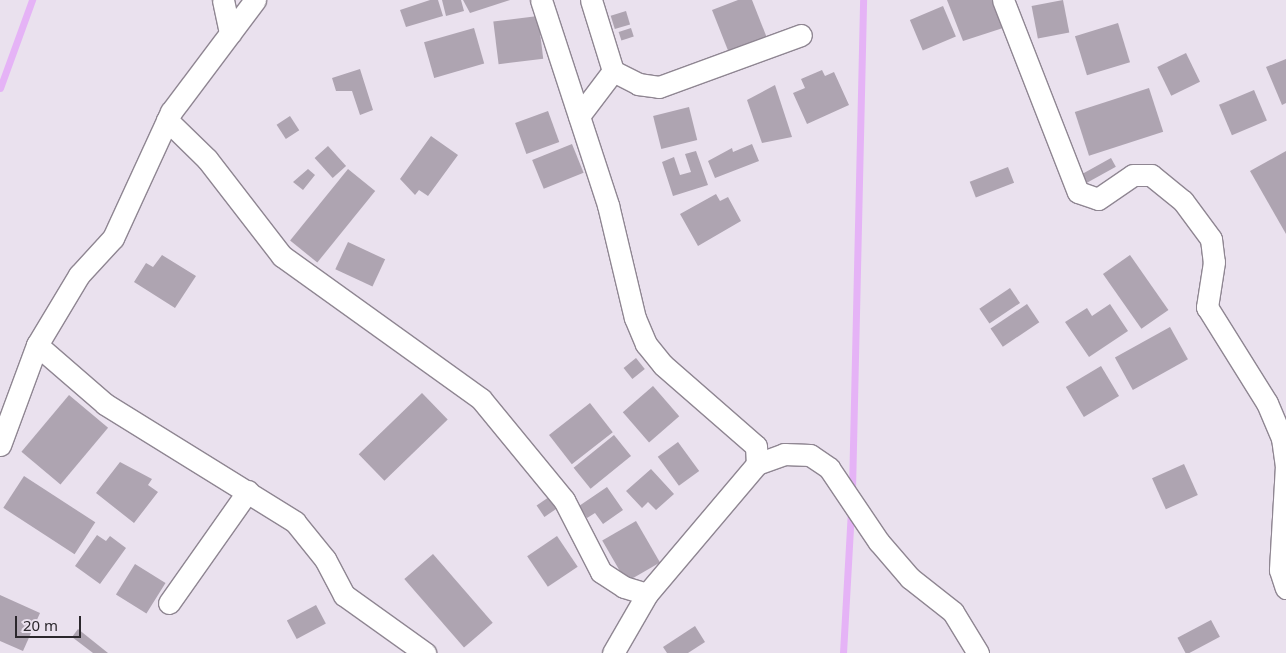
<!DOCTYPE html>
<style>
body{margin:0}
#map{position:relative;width:1286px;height:653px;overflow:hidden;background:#eae1ee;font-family:"Noto Sans",sans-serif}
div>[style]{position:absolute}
.stream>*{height:7px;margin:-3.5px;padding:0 3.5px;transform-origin:3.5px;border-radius:3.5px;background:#e5b3f6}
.building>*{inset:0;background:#aea4b1;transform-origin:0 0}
.roads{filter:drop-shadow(1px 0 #8f8692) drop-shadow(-1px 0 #8f8692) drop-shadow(0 1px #8f8692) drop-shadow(0 -1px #8f8692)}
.minor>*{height:21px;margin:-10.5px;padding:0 10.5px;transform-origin:10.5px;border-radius:10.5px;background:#fff}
span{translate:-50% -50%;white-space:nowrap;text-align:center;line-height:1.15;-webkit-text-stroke:5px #eae1ee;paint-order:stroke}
.scale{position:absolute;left:15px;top:616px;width:66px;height:22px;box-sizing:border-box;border:2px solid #2b272c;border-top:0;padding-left:6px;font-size:15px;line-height:18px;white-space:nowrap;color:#2b272c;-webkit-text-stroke:4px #eae1ee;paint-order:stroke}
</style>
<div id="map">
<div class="stream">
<i style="left:0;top:88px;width:94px;rotate:-70deg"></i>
<i style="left:852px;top:490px;width:490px;rotate:-88.7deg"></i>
<i style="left:843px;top:653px;width:142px;rotate:-86.8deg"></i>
</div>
<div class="building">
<i style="clip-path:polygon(430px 0,438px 0,443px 16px,406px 27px,400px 10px)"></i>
<i style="clip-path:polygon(442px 0,461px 0,464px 11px,446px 16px)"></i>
<i style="clip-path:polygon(463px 0,510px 0,470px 13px)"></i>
<i style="clip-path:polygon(738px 0,752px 0,767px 38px,729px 53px,712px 10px)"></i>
<i style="clip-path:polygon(947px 0,994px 0,1003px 28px,963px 41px)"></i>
<i style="left:1063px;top:0;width:33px;height:32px;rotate:79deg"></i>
<i style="left:943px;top:6px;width:33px;height:36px;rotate:67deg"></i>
<i style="left:626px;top:11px;width:14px;height:16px;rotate:73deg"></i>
<i style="left:538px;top:16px;width:43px;height:45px;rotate:83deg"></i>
<i style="left:1118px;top:23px;width:41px;height:45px;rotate:73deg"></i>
<i style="left:474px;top:28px;width:37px;height:52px;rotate:74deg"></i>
<i style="left:631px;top:28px;width:9px;height:13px;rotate:72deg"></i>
<i style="left:1186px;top:53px;width:32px;height:32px;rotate:64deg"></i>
<i style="clip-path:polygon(1286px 59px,1286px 103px,1282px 105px,1266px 67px)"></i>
<i style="clip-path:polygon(360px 69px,373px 110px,360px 115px,352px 91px,336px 91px,332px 78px)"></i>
<i style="clip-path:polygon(822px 70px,825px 76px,834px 72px,849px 105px,807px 124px,793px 93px,805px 88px,801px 79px)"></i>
<i style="clip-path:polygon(775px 85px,792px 137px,762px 143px,747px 100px)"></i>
<i style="left:1149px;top:88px;width:46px;height:78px;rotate:72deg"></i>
<i style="left:1254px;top:90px;width:33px;height:38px;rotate:67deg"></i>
<i style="left:689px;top:107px;width:34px;height:37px;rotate:76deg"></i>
<i style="left:548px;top:111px;width:33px;height:35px;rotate:70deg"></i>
<i style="left:290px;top:116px;width:17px;height:16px;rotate:57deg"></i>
<i style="clip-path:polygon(431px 136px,458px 155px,428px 196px,419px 190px,415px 195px,400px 179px)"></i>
<i style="left:572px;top:144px;width:31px;height:43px;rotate:68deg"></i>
<i style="clip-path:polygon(752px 144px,759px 161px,715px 178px,708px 161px,732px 148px,733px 152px)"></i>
<i style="left:328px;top:146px;width:27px;height:18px;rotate:48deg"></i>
<i style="clip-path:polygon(696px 151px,708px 185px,673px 196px,662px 162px,674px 157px,680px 175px,691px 172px,685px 154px)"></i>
<i style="clip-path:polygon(1286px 151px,1286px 234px,1250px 171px)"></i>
<i style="left:1111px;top:158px;width:10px;height:34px;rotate:61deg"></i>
<i style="left:1008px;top:167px;width:17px;height:41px;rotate:69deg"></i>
<i style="clip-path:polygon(308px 169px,315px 175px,303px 190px,293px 182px)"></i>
<i style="left:348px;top:169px;width:35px;height:92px;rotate:39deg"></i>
<i style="clip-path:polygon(716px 194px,720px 201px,728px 197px,741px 221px,698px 246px,680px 214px)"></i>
<i style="left:348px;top:242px;width:41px;height:30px;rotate:25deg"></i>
<i style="clip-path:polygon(162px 255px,196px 276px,175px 308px,134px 282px,146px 263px,153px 267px)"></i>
<i style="left:1130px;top:255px;width:67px;height:33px;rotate:55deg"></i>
<i style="left:1010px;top:288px;width:18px;height:37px;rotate:56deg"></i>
<i style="left:1027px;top:304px;width:22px;height:44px;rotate:56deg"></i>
<i style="clip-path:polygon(1110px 304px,1128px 331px,1089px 357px,1065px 322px,1087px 308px,1092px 316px)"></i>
<i style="left:1170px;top:327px;width:37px;height:63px;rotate:61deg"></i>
<i style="left:636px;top:358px;width:14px;height:16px;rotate:51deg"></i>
<i style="left:1101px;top:366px;width:35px;height:41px;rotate:59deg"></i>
<i style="left:653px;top:386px;width:40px;height:40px;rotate:49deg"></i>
<i style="left:422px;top:393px;width:37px;height:88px;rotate:46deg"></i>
<i style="left:69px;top:395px;width:51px;height:74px;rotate:40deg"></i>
<i style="left:590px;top:403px;width:37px;height:52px;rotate:52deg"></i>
<i style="left:614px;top:435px;width:27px;height:52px;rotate:51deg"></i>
<i style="left:678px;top:442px;width:36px;height:25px;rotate:54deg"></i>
<i style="clip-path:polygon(120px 462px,152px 479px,148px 485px,158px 492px,134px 523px,96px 493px)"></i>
<i style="left:1184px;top:464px;width:34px;height:35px;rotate:66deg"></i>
<i style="clip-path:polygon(651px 469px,674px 494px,656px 510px,648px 502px,642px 508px,626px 491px)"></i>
<i style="left:24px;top:476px;width:85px;height:38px;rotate:33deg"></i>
<i style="clip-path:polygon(607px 487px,623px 510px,603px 524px,595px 513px,587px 518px,579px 506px)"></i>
<i style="left:549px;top:497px;width:14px;height:15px;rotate:56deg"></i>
<i style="left:636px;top:521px;width:48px;height:39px;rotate:60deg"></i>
<i style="clip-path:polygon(97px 535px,106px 541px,110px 536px,126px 548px,100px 584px,75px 566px)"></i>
<i style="left:557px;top:536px;width:37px;height:36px;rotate:56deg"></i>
<i style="left:433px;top:554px;width:91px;height:38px;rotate:49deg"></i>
<i style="left:135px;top:564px;width:36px;height:36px;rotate:32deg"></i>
<i style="clip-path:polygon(0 595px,40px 613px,23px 651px,0 641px)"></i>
<i style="left:316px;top:605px;width:21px;height:33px;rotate:62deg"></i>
<i style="left:1211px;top:620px;width:19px;height:38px;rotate:62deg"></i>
<i style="clip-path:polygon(695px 626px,705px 642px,688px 653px,667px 653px,663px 647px)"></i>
<i style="clip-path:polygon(78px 629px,108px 653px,93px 653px,72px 637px)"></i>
</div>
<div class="roads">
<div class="minor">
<i style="left:223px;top:0;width:34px;rotate:78deg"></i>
<i style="left:541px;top:0;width:216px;rotate:71.9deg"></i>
<i style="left:608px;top:205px;width:116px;rotate:76.6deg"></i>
<i style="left:635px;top:318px;width:28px;rotate:67deg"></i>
<i style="left:646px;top:344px;width:27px;rotate:51deg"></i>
<i style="left:663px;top:365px;width:123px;rotate:41.1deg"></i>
<i style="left:756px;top:446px;width:18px;rotate:87deg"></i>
<i style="left:757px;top:464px;width:170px;rotate:130.2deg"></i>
<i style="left:647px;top:594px;width:68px;rotate:120deg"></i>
<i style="left:1003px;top:0;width:206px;rotate:68.7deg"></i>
<i style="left:1078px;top:192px;width:21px;rotate:19deg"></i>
<i style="left:1098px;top:199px;width:42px;rotate:-34.4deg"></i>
<i style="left:1133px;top:175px;width:18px"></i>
<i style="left:1151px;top:175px;width:41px;rotate:39.1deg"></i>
<i style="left:1183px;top:201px;width:47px;rotate:53.6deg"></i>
<i style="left:1211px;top:239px;width:23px;rotate:83deg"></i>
<i style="left:1214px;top:262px;width:46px;rotate:98.8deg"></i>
<i style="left:1207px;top:307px;width:113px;rotate:58deg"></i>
<i style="left:1267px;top:403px;width:38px;rotate:67deg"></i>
<i style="left:1282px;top:438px;width:27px;rotate:82deg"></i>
<i style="left:1286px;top:465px;width:105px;rotate:93.3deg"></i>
<i style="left:1280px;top:570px;width:19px;rotate:72deg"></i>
<i style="left:613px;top:71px;width:28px;rotate:27deg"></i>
<i style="left:638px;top:84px;width:21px;rotate:8deg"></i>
<i style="left:659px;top:87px;width:151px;rotate:-20.1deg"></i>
<i style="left:579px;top:116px;width:56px;rotate:-52.9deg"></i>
<i style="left:613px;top:71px;width:74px;rotate:-107.2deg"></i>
<i style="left:167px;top:120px;width:56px;rotate:44.3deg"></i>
<i style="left:207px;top:159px;width:123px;rotate:52.3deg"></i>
<i style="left:282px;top:256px;width:245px;rotate:35.7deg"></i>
<i style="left:481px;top:399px;width:131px;rotate:50.6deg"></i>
<i style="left:564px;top:500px;width:81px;rotate:62.8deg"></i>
<i style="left:601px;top:572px;width:27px;rotate:33deg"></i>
<i style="left:624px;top:587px;width:24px;rotate:17deg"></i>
<i style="left:37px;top:345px;width:90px;rotate:40.9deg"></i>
<i style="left:105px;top:404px;width:224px;rotate:31.8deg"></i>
<i style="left:295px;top:522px;width:48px;rotate:51deg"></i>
<i style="left:325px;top:559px;width:41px;rotate:62.2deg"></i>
<i style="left:344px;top:595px;width:100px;rotate:35.6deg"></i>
<i style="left:0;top:445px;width:107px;rotate:-69.7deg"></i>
<i style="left:37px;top:345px;width:82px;rotate:-59deg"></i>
<i style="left:79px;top:275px;width:50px;rotate:-47.4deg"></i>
<i style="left:113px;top:238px;width:139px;rotate:-65.3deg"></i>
<i style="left:171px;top:112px;width:140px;rotate:-53.1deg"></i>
<i style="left:757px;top:464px;width:29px;rotate:-20deg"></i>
<i style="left:784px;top:454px;width:26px;rotate:2deg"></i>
<i style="left:810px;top:455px;width:23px;rotate:34deg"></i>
<i style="left:829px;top:468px;width:89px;rotate:56deg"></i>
<i style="left:879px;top:542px;width:48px;rotate:49.3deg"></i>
<i style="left:910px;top:578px;width:55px;rotate:38.3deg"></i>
<i style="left:953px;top:612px;width:48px;rotate:58.6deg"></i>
<i style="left:169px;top:603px;width:137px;rotate:-54.8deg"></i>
</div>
</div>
<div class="scale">20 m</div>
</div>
